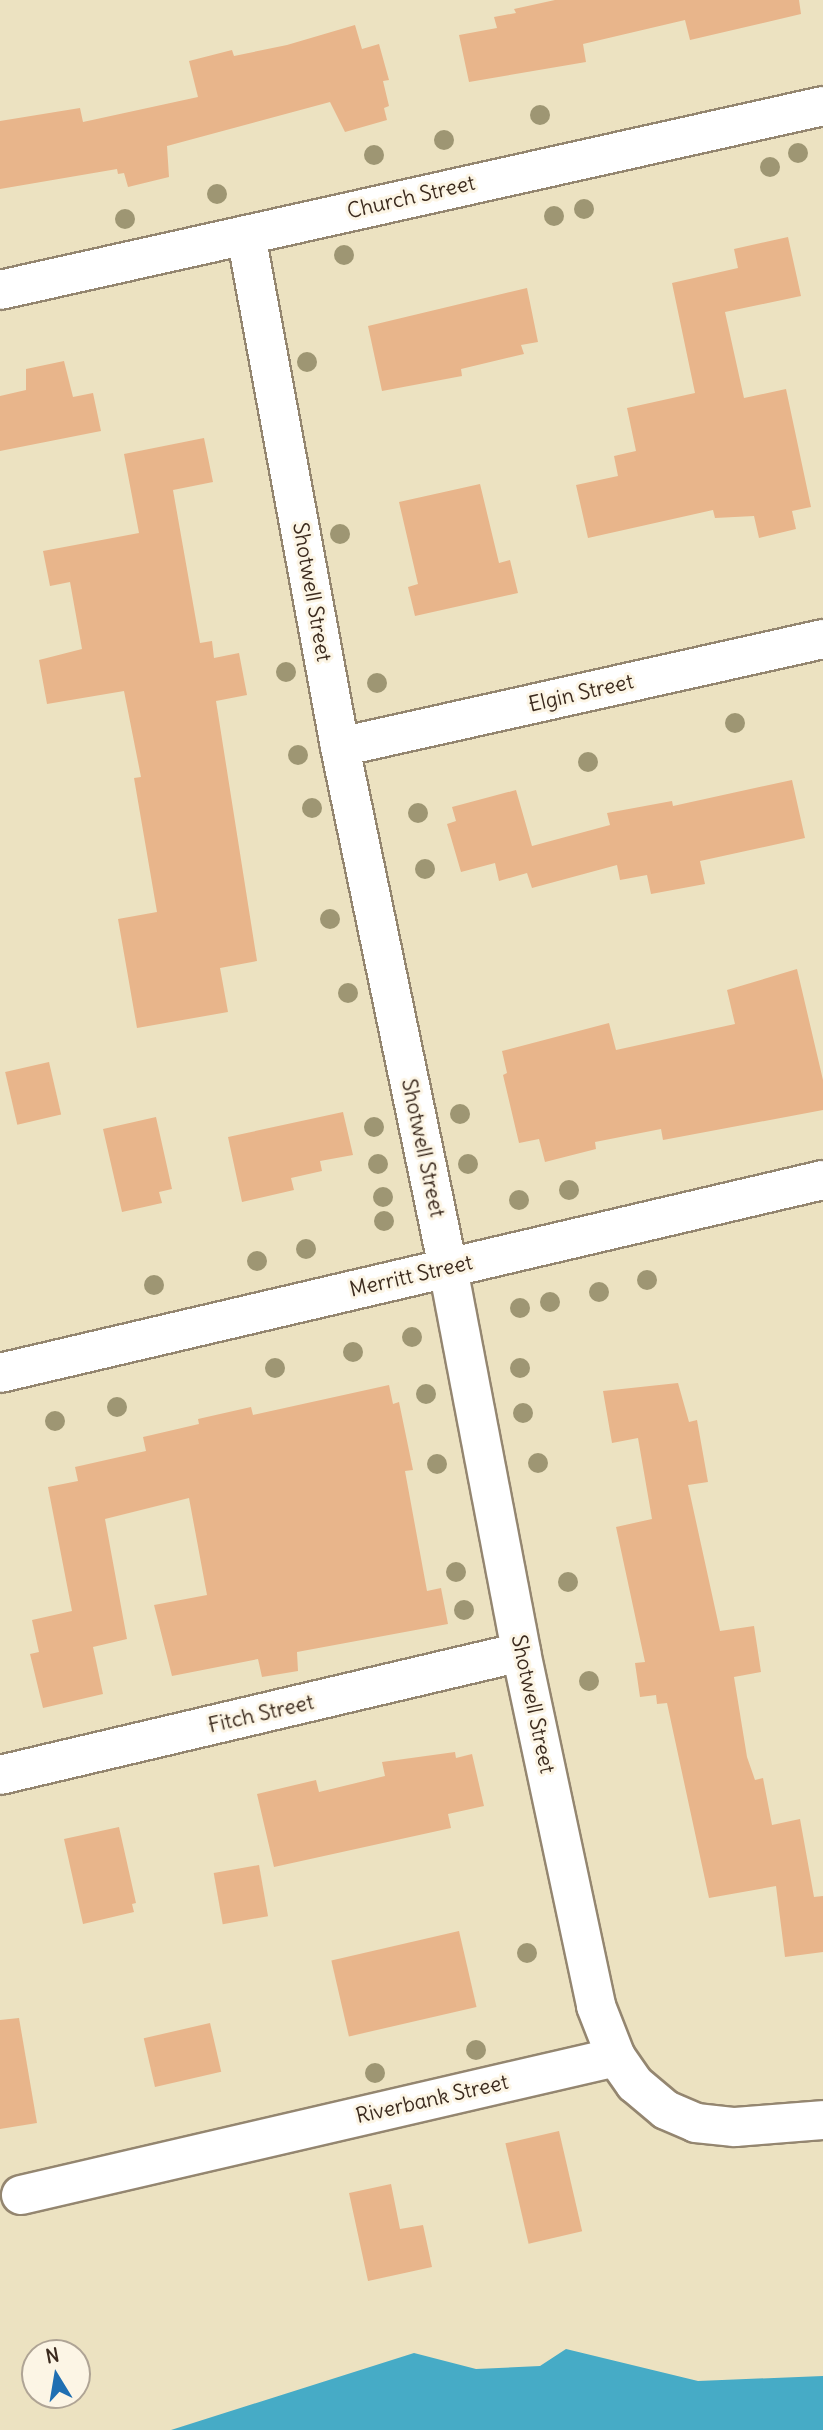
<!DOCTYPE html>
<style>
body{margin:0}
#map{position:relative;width:823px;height:2430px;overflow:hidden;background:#ece2c1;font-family:Delius,sans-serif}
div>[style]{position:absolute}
.water>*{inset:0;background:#46abc6}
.building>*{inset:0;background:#e8b58b;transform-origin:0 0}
.roads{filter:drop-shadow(2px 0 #948670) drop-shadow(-2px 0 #948670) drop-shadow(0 2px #948670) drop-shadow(0 -2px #948670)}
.minor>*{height:38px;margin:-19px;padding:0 19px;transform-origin:19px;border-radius:19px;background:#fff}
.trees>*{width:20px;height:20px;margin:-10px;border-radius:50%;background:#9e9673}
span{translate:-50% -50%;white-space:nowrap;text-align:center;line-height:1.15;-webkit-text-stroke:6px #fcf5e5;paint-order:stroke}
.street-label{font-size:21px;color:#3b2a1e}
.north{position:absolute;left:21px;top:2339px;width:70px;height:70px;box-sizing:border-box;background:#fcf5e5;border:2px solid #afa495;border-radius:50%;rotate:349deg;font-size:19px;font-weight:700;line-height:28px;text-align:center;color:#3b2a1e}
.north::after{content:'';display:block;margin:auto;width:24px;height:32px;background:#1f6fb2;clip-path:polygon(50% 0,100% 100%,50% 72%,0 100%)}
</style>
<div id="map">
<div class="water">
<i style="clip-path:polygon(566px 2349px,698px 2381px,823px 2376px,823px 2430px,171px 2430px,414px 2353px,476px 2369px,540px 2366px)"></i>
</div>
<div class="building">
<i style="clip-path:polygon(555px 0,799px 0,801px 14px,690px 40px,685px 20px,583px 44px,586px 62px,469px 82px,459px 35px,497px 28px,494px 17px,516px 13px,514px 9px)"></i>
<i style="clip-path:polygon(355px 25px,362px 49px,379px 44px,389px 80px,383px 81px,389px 106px,384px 108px,387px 120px,345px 132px,330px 102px,167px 146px,169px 177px,128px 187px,124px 173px,118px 174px,117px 169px,0 189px,0 121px,80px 108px,83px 122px,198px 97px,189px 61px,232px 50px,234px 56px,287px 45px)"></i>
<i style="clip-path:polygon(788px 237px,801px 296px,725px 312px,744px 398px,786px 389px,811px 507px,792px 511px,796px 529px,759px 538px,754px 516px,715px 518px,713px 510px,588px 538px,576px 485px,618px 476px,614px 456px,636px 451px,627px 408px,695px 393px,672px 283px,738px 268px,734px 249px)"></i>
<i style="clip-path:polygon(527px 288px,538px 342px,521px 345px,524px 354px,461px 369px,462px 376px,382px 391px,368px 326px)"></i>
<i style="clip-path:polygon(64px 361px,73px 397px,93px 393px,101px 431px,0 451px,0 396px,26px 390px,26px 369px)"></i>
<i style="clip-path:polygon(204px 438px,213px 482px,173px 490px,200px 643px,212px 641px,214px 658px,239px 653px,247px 695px,216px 701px,257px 961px,220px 968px,228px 1012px,137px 1028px,118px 919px,157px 912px,134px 778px,141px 777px,124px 691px,47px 704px,39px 660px,82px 649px,70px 582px,50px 586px,43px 551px,139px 533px,124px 454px)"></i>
<i style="clip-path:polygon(480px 484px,499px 563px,510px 560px,518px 593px,415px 616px,408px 587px,418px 584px,399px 502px)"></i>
<i style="clip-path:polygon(792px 780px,805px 838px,700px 861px,705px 884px,651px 894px,647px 875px,620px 880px,617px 865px,532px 888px,527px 873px,499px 881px,495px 863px,461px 872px,447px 824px,456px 821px,452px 807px,516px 790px,532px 846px,610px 825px,607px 813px,672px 801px,673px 806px)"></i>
<i style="clip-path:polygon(797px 969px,823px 1080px,823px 1110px,663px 1140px,661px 1129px,595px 1142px,596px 1149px,545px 1162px,539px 1139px,519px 1143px,503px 1075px,507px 1073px,502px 1051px,609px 1023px,616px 1050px,735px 1024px,727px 990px)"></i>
<i style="left:49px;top:1062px;width:54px;height:45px;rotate:77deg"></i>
<i style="clip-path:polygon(343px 1112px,353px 1155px,320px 1161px,322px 1171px,291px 1178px,294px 1190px,242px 1202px,228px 1137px)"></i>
<i style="clip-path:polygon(156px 1117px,172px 1189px,159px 1192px,162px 1203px,122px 1212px,103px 1129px)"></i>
<i style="clip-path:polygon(678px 1383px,689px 1422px,697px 1420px,708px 1482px,688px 1485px,720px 1631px,754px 1626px,761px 1672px,734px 1677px,747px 1757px,755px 1780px,763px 1778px,772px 1825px,800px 1819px,814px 1897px,823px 1896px,823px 1952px,785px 1957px,776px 1886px,709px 1898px,667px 1703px,657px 1704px,656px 1695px,640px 1697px,635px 1663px,645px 1662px,616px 1527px,652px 1519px,638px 1438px,612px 1443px,603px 1391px)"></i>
<i style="clip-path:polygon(389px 1385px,393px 1404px,399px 1402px,413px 1470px,405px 1471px,427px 1591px,441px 1588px,448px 1624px,297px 1652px,298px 1671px,262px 1677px,258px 1659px,172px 1676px,154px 1605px,207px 1595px,189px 1498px,105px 1519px,127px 1639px,93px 1647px,103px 1694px,43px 1708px,30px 1654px,39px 1652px,32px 1620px,72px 1611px,48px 1487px,78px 1481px,75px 1467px,146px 1451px,143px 1437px,199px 1424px,198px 1419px,251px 1407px,253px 1415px)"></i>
<i style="clip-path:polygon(455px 1752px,456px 1758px,472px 1754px,484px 1806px,448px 1814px,451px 1828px,274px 1867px,257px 1794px,316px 1780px,319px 1792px,385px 1776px,382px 1762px)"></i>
<i style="clip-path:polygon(119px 1827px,136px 1903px,132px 1904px,134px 1912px,83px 1924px,64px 1839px)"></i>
<i style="left:259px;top:1865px;width:52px;height:46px;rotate:80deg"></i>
<i style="left:459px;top:1931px;width:78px;height:131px;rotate:77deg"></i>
<i style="clip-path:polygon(19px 2018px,37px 2123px,0 2129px,0 2020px)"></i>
<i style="left:210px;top:2023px;width:50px;height:68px;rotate:77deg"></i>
<i style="left:559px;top:2131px;width:103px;height:55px;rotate:77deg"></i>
<i style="clip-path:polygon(391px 2184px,400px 2229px,423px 2225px,432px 2267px,368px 2281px,349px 2193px)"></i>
</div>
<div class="roads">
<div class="minor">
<i style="left:246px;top:235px;width:521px;rotate:79.6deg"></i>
<i style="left:340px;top:747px;width:532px;rotate:78.29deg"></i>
<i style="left:448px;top:1268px;width:391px;rotate:79.2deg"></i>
<i style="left:521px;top:1652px;width:362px;rotate:78deg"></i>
<i style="left:596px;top:2006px;width:55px;rotate:68.6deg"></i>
<i style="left:0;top:290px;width:843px;rotate:-12.6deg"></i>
<i style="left:340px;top:747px;width:495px;rotate:-12.6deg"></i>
<i style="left:0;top:1373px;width:845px;rotate:-13.2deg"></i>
<i style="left:0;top:1775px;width:535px;rotate:-13.28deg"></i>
<i style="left:21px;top:2195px;width:611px;rotate:-13.06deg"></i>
<i style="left:616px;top:2057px;width:33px;rotate:55deg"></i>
<i style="left:635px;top:2084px;width:40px;rotate:40deg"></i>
<i style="left:666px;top:2110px;width:33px;rotate:23deg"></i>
<i style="left:696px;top:2123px;width:39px;rotate:6deg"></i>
<i style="left:735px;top:2127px;width:88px;rotate:-4.5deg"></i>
</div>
</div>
<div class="trees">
<i style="left:540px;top:115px"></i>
<i style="left:444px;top:140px"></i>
<i style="left:798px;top:153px"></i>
<i style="left:374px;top:155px"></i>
<i style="left:770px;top:167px"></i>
<i style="left:217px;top:194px"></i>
<i style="left:584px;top:209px"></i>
<i style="left:554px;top:216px"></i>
<i style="left:125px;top:219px"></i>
<i style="left:344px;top:255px"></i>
<i style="left:307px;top:362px"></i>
<i style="left:340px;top:534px"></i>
<i style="left:286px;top:672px"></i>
<i style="left:377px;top:683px"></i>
<i style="left:735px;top:723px"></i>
<i style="left:298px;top:755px"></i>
<i style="left:588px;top:762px"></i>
<i style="left:312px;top:808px"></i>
<i style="left:418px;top:813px"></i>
<i style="left:425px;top:869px"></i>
<i style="left:330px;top:919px"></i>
<i style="left:348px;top:993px"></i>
<i style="left:460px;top:1114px"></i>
<i style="left:374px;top:1127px"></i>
<i style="left:378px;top:1164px"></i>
<i style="left:468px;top:1164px"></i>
<i style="left:569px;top:1190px"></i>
<i style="left:383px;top:1197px"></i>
<i style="left:519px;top:1200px"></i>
<i style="left:384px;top:1221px"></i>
<i style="left:306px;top:1249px"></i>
<i style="left:257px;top:1261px"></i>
<i style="left:647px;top:1280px"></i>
<i style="left:154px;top:1285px"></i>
<i style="left:599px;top:1292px"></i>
<i style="left:550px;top:1302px"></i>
<i style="left:520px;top:1308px"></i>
<i style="left:412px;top:1337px"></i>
<i style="left:353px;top:1352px"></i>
<i style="left:275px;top:1368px"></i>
<i style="left:520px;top:1368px"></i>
<i style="left:426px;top:1394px"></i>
<i style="left:117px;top:1407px"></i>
<i style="left:523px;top:1413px"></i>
<i style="left:55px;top:1421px"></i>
<i style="left:538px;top:1463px"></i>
<i style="left:437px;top:1464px"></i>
<i style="left:456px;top:1572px"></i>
<i style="left:568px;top:1582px"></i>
<i style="left:464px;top:1610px"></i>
<i style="left:589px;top:1681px"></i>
<i style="left:527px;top:1953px"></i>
<i style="left:476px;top:2050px"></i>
<i style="left:375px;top:2073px"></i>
</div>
<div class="street-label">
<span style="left:411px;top:197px;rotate:-13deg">Church Street</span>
<span style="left:312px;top:592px;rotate:80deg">Shotwell Street</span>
<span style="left:581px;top:693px;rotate:-13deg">Elgin Street</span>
<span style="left:423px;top:1148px;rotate:78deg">Shotwell Street</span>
<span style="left:411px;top:1276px;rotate:-13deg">Merritt Street</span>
<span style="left:533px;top:1704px;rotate:78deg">Shotwell Street</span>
<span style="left:261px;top:1714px;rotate:-13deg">Fitch Street</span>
<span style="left:432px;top:2099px;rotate:-13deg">Riverbank Street</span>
</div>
<div class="north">N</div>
</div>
